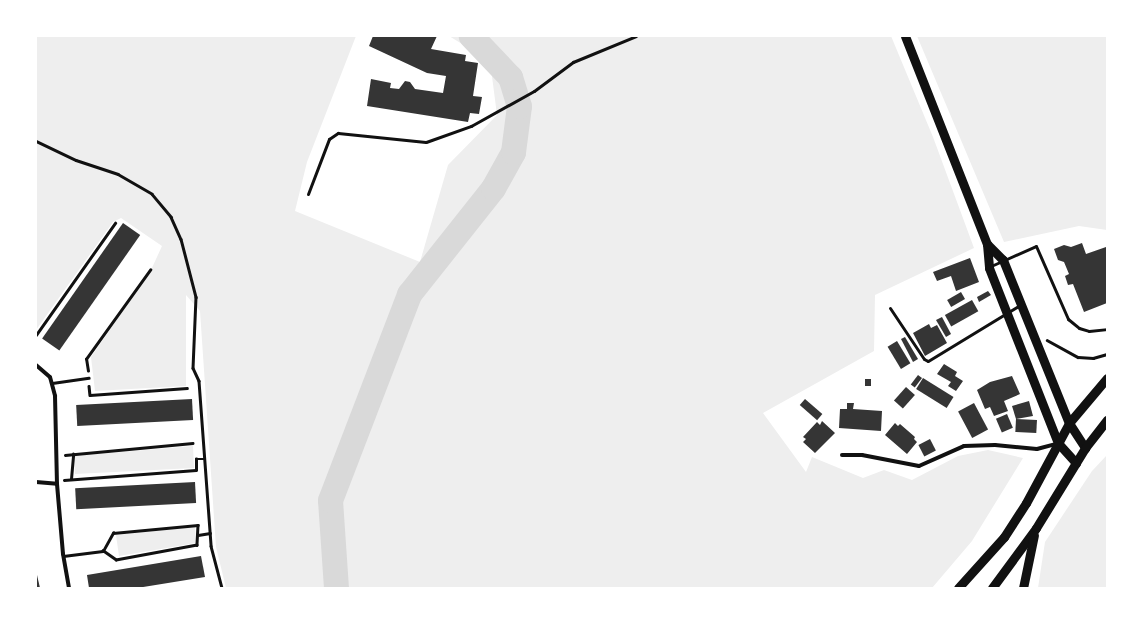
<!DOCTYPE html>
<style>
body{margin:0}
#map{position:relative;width:1143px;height:624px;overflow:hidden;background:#fff;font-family:"Asap Condensed",sans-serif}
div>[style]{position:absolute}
.green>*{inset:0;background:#eee}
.river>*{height:25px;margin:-12.5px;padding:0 12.5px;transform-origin:12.5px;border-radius:12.5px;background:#d9d9d9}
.building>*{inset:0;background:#353535;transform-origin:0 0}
.path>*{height:2.5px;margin:-1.25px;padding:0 1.25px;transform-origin:1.25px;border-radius:1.25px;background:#111}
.service>*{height:3px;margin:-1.5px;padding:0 1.5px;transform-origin:1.5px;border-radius:1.5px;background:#111}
.minor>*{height:4px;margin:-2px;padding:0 2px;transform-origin:2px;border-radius:2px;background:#111}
.primary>*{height:9px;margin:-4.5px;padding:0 4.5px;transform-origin:4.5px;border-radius:4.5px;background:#111}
span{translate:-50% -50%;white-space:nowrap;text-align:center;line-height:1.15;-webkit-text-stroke:4px #fff;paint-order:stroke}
.frame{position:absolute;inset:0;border:37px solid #fff;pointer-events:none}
</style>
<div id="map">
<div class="green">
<i style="clip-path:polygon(36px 36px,356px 36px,307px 162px,295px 211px,420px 262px,448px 165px,497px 115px,490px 61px,449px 36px,891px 36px,933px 137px,974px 248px,875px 295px,874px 351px,763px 413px,806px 472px,812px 457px,863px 478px,884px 470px,912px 480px,958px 456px,988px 450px,1023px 458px,972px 541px,932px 588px,226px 588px,216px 547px,200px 311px,186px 295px,186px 386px,95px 391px,91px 357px,151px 270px,162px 246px,121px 218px,113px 222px,36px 330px)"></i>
<i style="clip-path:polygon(917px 36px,1107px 36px,1107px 230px,1079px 226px,1004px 242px)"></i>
<i style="clip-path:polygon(193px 446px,194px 468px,75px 474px,74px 456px)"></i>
<i style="clip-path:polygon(1107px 455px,1107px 588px,1038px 588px,1045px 542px,1092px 471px)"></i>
<i style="clip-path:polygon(195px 527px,196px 543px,119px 556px,116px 535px)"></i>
</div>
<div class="river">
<i style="left:336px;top:588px;width:88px;rotate:-93.9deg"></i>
<i style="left:330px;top:500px;width:221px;rotate:-69deg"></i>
<i style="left:409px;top:294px;width:135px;rotate:-51.6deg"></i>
<i style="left:493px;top:188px;width:41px;rotate:-60.9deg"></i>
<i style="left:513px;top:152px;width:46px;rotate:-82.6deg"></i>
<i style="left:519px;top:106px;width:30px;rotate:-107deg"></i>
<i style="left:510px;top:77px;width:57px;rotate:-133.6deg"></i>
</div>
<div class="building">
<i style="clip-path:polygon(373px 36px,437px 36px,431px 49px,466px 55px,465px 61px,478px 63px,473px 96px,482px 97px,479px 114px,470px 113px,468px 122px,367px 106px,371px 79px,391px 83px,390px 88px,399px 89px,405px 81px,410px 82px,415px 89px,443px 93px,446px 76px,427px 73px,369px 46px)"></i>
<i style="left:123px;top:223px;width:21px;height:141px;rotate:35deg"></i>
<i style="clip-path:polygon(1082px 243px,1086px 254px,1106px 247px,1107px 250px,1107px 303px,1084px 312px,1073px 284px,1068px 285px,1065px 276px,1069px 274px,1064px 262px,1058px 260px,1054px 249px,1064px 245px,1071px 247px)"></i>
<i style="clip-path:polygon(970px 258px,979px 282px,956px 291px,951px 276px,937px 281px,933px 272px)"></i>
<i style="clip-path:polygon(988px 291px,991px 295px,979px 302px,977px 297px)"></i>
<i style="left:961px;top:292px;width:8px;height:16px;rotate:60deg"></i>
<i style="left:972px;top:300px;width:13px;height:31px;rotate:61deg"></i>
<i style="clip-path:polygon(942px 317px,951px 334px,946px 337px,936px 320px)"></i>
<i style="clip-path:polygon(929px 324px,931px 328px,937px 325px,947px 343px,925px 356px,913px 333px)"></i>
<i style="clip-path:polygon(905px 337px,918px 359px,913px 362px,901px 339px)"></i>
<i style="left:897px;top:341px;width:26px;height:11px;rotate:59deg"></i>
<i style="clip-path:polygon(944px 364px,957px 372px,955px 376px,963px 381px,956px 391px,948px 386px,951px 382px,937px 374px)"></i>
<i style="left:918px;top:375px;width:5px;height:12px;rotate:37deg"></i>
<i style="clip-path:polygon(1012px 376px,1020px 394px,1004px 401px,1008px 411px,994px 416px,990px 407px,985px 409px,977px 390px,990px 382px)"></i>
<i style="left:923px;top:378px;width:36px;height:13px;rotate:32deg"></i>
<i style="left:865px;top:379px;width:6px;height:7px"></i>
<i style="left:906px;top:387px;width:12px;height:18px;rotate:42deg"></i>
<i style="left:192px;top:399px;width:21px;height:116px;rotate:87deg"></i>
<i style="left:805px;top:399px;width:23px;height:8px;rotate:41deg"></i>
<i style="clip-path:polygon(1029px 401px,1033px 416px,1016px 419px,1012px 406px)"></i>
<i style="clip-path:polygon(847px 403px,854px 403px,853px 409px,882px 411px,881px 431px,839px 428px,840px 409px,847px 409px)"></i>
<i style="left:974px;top:403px;width:30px;height:18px;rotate:62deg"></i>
<i style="left:1007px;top:414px;width:15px;height:12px;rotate:67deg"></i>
<i style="left:1016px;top:419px;width:21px;height:13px;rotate:3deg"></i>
<i style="clip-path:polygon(822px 421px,835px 433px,815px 453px,803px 442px,806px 439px,803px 437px,817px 422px,820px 425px)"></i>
<i style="clip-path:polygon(895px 423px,898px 426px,900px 424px,915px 437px,914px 439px,917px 442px,907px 454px,885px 435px)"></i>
<i style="left:930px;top:439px;width:13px;height:13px;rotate:63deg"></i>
<i style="left:195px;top:482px;width:21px;height:120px;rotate:87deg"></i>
<i style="clip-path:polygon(201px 556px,205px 577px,137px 588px,89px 588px,87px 575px)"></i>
<i style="clip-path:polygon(37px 575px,40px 588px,36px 588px)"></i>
</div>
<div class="path">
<i style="left:36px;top:141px;width:44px;rotate:25.4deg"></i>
<i style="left:76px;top:160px;width:44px;rotate:18.4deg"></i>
<i style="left:118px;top:174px;width:39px;rotate:30deg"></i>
<i style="left:152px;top:194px;width:30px;rotate:50deg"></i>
<i style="left:171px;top:217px;width:24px;rotate:66deg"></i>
<i style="left:181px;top:239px;width:60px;rotate:75.5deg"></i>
<i style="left:196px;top:297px;width:71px;rotate:92.4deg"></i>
<i style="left:193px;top:368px;width:14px;rotate:65deg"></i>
<i style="left:199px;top:381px;width:165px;rotate:85.8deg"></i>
<i style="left:211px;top:546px;width:43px;rotate:75.3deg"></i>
<i style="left:36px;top:335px;width:137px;rotate:-54.8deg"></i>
<i style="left:1047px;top:340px;width:35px;rotate:29deg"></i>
<i style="left:1078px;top:357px;width:15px;rotate:4deg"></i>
<i style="left:1093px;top:358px;width:15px;rotate:-16deg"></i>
<i style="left:88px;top:371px;width:12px;rotate:-99deg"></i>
<i style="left:86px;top:359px;width:110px;rotate:-54.3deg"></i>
<i style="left:89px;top:386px;width:9px;rotate:84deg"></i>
<i style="left:90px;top:395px;width:97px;rotate:-4.1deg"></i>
<i style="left:65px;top:455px;width:128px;rotate:-5.4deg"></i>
<i style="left:71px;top:479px;width:25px;rotate:-85deg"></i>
<i style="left:64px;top:480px;width:132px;rotate:-4.3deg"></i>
<i style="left:196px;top:470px;width:11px;rotate:-90deg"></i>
<i style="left:196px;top:459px;width:9px"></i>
<i style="left:198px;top:525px;width:20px;rotate:93deg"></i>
<i style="left:197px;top:545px;width:82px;rotate:169.5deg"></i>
<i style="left:116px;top:560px;width:16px;rotate:-145deg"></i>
<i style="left:103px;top:551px;width:21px;rotate:-61deg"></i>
<i style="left:113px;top:533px;width:85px;rotate:-5.4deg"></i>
<i style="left:198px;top:535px;width:12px;rotate:-9deg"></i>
</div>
<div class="service">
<i style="left:308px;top:194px;width:59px;rotate:-69.1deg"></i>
<i style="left:329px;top:139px;width:11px;rotate:-34deg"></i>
<i style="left:338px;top:133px;width:88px;rotate:5.8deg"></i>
<i style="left:426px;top:142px;width:48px;rotate:-19.6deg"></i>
<i style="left:471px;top:126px;width:72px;rotate:-29.1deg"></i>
<i style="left:534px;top:91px;width:49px;rotate:-36.6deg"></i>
<i style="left:573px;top:62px;width:68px;rotate:-22.4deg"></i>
<i style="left:991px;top:266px;width:49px;rotate:-24deg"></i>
<i style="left:1036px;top:246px;width:80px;rotate:66.3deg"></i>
<i style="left:1068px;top:319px;width:14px;rotate:39deg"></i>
<i style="left:1079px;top:328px;width:10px;rotate:17deg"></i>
<i style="left:1089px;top:331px;width:18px;rotate:-6deg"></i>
<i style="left:890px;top:308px;width:61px;rotate:56.3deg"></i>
<i style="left:924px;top:359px;width:4px;rotate:27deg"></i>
<i style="left:928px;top:361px;width:108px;rotate:-31.3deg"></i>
<i style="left:52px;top:383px;width:37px;rotate:-8deg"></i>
<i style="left:63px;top:556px;width:40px;rotate:-7.1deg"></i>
</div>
<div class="minor">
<i style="left:36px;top:365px;width:18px;rotate:41deg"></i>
<i style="left:50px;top:377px;width:20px;rotate:75deg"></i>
<i style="left:55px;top:396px;width:88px;rotate:88.7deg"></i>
<i style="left:57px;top:484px;width:70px;rotate:85.1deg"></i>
<i style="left:63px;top:554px;width:35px;rotate:80deg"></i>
<i style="left:842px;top:455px;width:20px"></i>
<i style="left:862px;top:455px;width:58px;rotate:10.9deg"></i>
<i style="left:919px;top:466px;width:49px;rotate:-24deg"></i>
<i style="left:964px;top:446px;width:31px;rotate:-2deg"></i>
<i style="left:995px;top:445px;width:42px;rotate:5.4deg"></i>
<i style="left:1037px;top:449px;width:20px;rotate:-15deg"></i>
<i style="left:36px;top:482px;width:21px;rotate:5deg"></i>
</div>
<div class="primary">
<i style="left:905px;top:36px;width:224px;rotate:68.5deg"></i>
<i style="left:987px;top:244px;width:24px;rotate:85deg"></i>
<i style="left:989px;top:268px;width:188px;rotate:68.5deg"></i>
<i style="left:1058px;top:443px;width:27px;rotate:48deg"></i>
<i style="left:987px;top:244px;width:23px;rotate:45deg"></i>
<i style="left:1003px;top:260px;width:176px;rotate:68deg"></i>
<i style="left:1069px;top:423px;width:30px;rotate:57deg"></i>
<i style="left:958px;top:588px;width:69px;rotate:-48deg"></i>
<i style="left:1004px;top:537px;width:40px;rotate:-57.1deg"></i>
<i style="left:1026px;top:503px;width:91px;rotate:-61.7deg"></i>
<i style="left:1069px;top:423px;width:59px;rotate:-49.8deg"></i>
<i style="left:992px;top:588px;width:74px;rotate:-53.7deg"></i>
<i style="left:1036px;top:528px;width:94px;rotate:-58.5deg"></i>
<i style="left:1085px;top:448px;width:36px;rotate:-52deg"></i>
<i style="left:1023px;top:588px;width:54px;rotate:-78.3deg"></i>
</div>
<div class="frame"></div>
</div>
